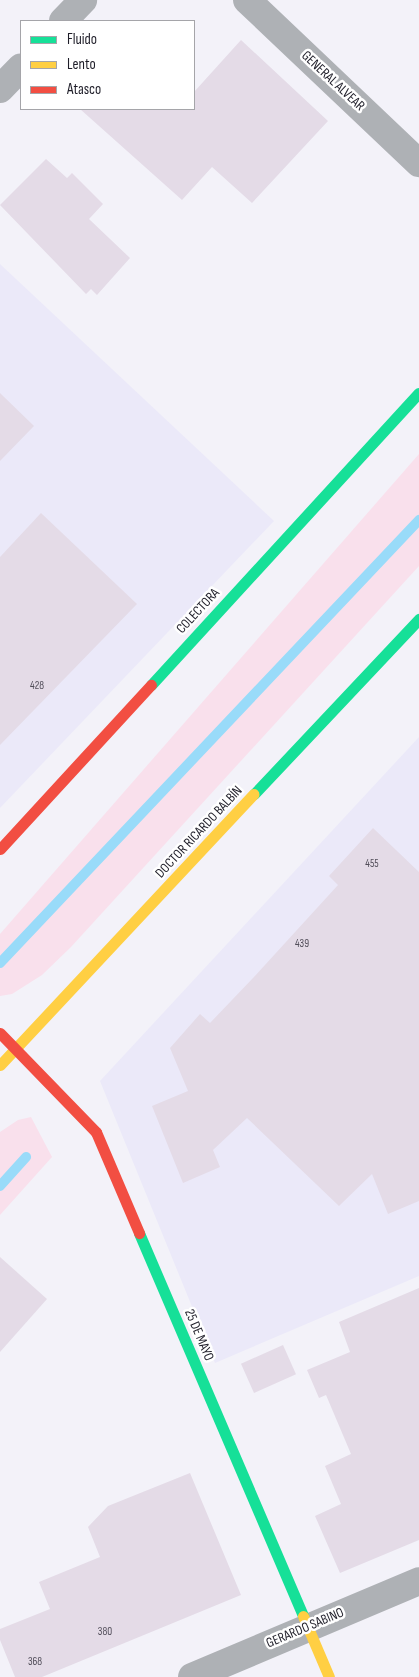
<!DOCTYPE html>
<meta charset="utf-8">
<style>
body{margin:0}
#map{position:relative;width:419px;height:1677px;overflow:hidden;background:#f3f2f9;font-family:"Sofia Sans Condensed",sans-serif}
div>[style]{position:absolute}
.built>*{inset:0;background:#ebe9f9}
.green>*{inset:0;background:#f9e0ec}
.stream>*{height:10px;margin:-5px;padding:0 5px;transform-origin:5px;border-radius:5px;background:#99dbf9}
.building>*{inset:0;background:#e4dbe7;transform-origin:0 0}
.street>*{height:28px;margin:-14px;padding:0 14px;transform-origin:14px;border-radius:14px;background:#aeb1b5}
.fast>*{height:11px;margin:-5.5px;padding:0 5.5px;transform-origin:5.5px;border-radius:5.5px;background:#16e098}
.slow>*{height:11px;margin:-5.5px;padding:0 5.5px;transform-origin:5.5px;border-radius:5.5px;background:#ffcf43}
.jam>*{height:11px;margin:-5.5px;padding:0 5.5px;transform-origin:5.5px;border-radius:5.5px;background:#f24e42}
span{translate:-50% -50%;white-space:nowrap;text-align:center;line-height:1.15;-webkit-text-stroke:5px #fff;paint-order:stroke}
.number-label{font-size:11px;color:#524e5a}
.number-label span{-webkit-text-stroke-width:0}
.street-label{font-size:14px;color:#1e1d28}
.legend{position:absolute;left:20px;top:20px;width:175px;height:90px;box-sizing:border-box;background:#fff;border:1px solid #a5a5a9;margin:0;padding:6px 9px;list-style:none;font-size:15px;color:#1e1d28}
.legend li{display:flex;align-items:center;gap:10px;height:25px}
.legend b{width:25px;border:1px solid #a5a5a9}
</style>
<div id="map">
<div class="built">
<i style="clip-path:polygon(0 264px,274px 521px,0 808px)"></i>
<i style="clip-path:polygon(419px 737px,419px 1276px,215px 1363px,100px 1081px)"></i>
</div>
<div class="green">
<i style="clip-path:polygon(419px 454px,419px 566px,71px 947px,42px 975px,12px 994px,0 996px,0 934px)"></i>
<i style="clip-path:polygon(31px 1117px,52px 1157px,0 1215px,0 1132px,18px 1120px)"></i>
</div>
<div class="stream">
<i style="left:0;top:963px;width:610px;rotate:-46.59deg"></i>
<i style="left:0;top:1186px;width:39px;rotate:-48deg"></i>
</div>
<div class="building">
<i style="clip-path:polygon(241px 40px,328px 121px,252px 203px,212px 167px,182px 200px,80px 109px,194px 109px,194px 92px)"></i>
<i style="clip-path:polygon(46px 159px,67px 178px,72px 173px,103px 204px,89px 219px,130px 258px,97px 295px,91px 289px,86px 294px,0 205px)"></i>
<i style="clip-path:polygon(0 393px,34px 426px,0 461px)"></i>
<i style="clip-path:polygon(41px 513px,137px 604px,0 745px,0 557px)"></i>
<i style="clip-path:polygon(373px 828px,419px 872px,419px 1201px,388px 1214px,372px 1174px,339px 1206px,247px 1118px,213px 1150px,220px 1167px,183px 1183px,152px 1106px,188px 1091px,170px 1048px,200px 1014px,210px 1023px,253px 978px,338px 885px,329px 876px)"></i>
<i style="clip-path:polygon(0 1257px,47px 1299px,0 1352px)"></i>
<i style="clip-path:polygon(419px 1288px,419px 1540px,340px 1573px,315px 1516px,341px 1504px,325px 1466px,351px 1454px,326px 1395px,319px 1398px,307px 1370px,350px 1352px,339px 1322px)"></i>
<i style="left:283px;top:1345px;width:32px;height:46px;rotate:66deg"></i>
<i style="clip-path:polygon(190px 1473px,241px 1595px,42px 1677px,15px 1677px,0 1640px,0 1629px,50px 1609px,39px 1582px,100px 1557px,88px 1527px,108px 1506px)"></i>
</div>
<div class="street">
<i style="left:247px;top:0;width:237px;rotate:43.5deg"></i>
<i style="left:63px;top:21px;width:29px;rotate:-46deg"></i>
<i style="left:0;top:89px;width:30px;rotate:-46deg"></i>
<i style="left:192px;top:1677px;width:246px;rotate:-22.9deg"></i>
</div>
<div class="fast">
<i style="left:151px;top:685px;width:396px;rotate:-47.5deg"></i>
<i style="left:254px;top:794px;width:241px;rotate:-46.7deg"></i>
<i style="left:139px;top:1233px;width:417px;rotate:66.8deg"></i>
</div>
<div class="slow">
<i style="left:0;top:1065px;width:371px;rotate:-46.9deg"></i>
<i style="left:303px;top:1616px;width:66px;rotate:66.9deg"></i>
</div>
<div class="jam">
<i style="left:0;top:849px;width:223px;rotate:-47.4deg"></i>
<i style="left:0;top:1033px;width:138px;rotate:45.9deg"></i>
<i style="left:96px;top:1132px;width:110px;rotate:66.9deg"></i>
</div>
<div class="number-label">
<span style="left:37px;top:686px">428</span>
<span style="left:372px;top:864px">455</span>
<span style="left:302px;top:944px">439</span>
<span style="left:105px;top:1632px">380</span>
<span style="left:35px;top:1662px">368</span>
</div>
<div class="street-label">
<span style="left:333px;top:81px;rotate:43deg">GENERAL ALVEAR</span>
<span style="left:198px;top:611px;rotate:-47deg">COLECTORA</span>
<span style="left:199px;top:832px;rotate:-47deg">DOCTOR RICARDO BALBÍN</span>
<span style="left:199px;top:1335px;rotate:67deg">25 DE MAYO</span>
<span style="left:305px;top:1628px;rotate:-23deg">GERARDO SABINO</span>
</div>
<ul class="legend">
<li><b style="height:6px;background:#16e098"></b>Fluido</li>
<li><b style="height:6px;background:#ffcf43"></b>Lento</li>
<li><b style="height:6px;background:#f24e42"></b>Atasco</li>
</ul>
</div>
